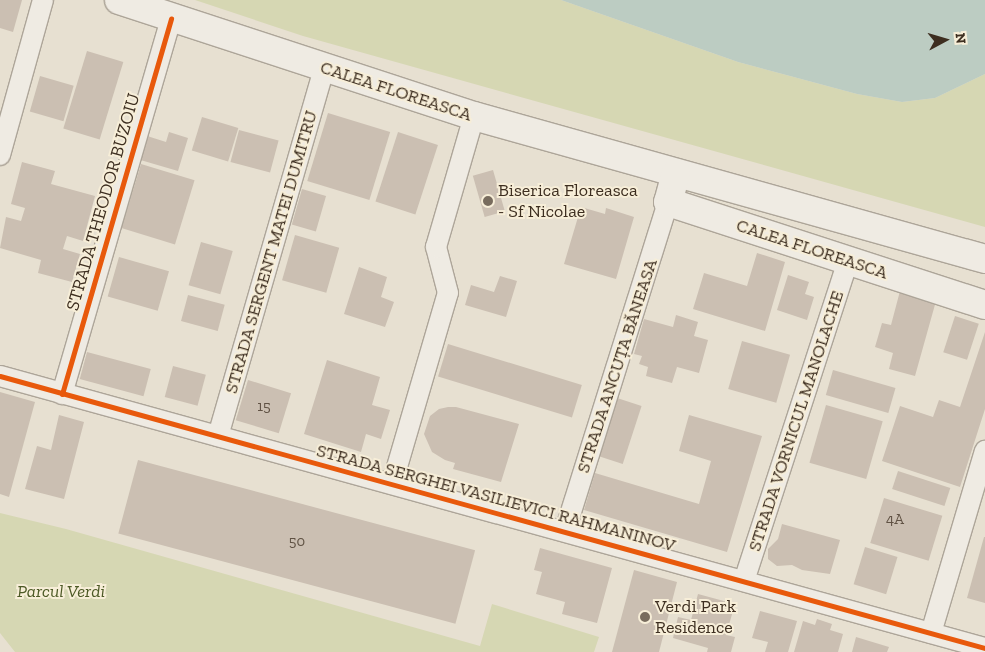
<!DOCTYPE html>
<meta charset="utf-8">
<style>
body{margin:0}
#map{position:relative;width:985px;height:652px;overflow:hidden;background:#e7e0d1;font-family:"Zilla Slab",serif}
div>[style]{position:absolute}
.green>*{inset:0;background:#d6d7b3}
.water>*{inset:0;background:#bcccc2}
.building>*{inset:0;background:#cbbfb2;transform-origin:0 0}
.roads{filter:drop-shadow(1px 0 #ada599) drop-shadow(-1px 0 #ada599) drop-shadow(0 1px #ada599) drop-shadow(0 -1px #ada599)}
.street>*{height:20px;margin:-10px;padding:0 10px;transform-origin:10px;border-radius:10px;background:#efebe3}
.secondary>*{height:28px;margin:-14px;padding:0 14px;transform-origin:14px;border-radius:14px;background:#efebe3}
.cycleway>*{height:5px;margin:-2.5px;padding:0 2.5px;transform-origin:2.5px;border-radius:2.5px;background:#e8590c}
.dots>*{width:14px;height:14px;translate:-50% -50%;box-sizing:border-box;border:2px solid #f7eed8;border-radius:50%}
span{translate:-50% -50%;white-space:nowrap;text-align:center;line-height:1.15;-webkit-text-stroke:4px #f7eed8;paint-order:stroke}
.number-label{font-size:15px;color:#605244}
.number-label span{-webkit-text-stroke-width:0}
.street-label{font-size:18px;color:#3d2e20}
.poi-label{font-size:18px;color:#3d2e20}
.left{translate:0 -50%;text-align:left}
.park-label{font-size:18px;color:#4d5a26;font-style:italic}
.north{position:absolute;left:920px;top:15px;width:50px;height:50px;-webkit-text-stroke:4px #f7eed8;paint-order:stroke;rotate:84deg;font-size:14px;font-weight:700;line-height:20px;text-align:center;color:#3d2e20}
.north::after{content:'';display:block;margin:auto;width:18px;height:22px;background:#3d2e20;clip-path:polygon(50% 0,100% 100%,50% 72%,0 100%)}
</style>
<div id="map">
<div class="green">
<i style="clip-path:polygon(195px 0,561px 0,738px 62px,857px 94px,902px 102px,935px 98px,985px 74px,985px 227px,303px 36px)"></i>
<i style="clip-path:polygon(0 513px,66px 529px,480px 646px,492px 604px,599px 637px,594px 652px,15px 652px,0 633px)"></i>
</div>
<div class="water">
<i style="clip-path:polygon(561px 0,985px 0,985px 74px,935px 98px,902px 102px,857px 94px,738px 62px)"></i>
</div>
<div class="building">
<i style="clip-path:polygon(0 0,22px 0,13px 32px,0 28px)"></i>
<i style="left:87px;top:51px;width:38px;height:81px;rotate:17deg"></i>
<i style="left:40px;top:76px;width:35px;height:37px;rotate:16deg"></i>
<i style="left:328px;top:113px;width:65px;height:71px;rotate:17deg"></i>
<i style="left:202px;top:117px;width:38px;height:35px;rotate:17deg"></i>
<i style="left:239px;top:130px;width:41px;height:33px;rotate:15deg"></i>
<i style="clip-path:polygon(169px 132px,188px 138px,178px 171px,137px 159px,144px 135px,166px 142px)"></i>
<i style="left:398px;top:132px;width:42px;height:73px;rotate:18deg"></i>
<i style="clip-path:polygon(22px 162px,55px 171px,51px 184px,95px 196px,83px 241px,67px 236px,63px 249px,80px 254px,72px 282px,38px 273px,41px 260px,0 248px,6px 217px,21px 221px,25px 208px,11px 204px)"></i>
<i style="left:141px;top:164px;width:56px;height:67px;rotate:17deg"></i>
<i style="left:493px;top:170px;width:43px;height:21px;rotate:74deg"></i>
<i style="left:302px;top:189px;width:25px;height:37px;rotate:16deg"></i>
<i style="clip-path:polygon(581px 207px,605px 214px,606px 208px,634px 217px,616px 279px,564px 264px)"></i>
<i style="left:295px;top:235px;width:46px;height:47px;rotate:16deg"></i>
<i style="left:201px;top:242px;width:33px;height:45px;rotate:16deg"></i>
<i style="clip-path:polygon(757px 253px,785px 262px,765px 331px,693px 309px,704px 273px,747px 286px)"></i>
<i style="left:119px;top:257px;width:52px;height:41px;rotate:16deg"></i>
<i style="clip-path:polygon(359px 267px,387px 277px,381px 297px,394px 302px,385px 327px,344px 314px)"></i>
<i style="clip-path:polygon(788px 275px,809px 282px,805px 294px,814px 297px,807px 320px,777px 310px)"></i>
<i style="clip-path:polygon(500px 276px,517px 281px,506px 317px,465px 305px,471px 285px,494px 292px)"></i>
<i style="clip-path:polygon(900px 291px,936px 301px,915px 376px,889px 369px,893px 353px,875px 347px,882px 323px,891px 325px)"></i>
<i style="left:188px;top:295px;width:38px;height:27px;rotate:15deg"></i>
<i style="clip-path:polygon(676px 315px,698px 322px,694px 336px,708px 340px,699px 373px,677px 367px,672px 383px,646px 376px,648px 367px,639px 364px,642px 356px,634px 354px,644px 319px,673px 327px)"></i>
<i style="left:955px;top:316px;width:25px;height:38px;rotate:18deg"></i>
<i style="clip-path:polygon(985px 332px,985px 409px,960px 487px,882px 461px,900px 406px,933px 417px,939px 400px,960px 407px)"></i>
<i style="left:742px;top:341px;width:50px;height:50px;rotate:16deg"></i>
<i style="left:448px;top:344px;width:140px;height:34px;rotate:17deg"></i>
<i style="left:87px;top:352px;width:66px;height:28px;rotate:15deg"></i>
<i style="clip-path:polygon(327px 360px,380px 377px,372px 405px,390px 410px,381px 439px,366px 434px,361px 452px,304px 434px)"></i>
<i style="left:173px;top:366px;width:34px;height:32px;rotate:15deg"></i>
<i style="left:833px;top:370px;width:65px;height:26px;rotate:16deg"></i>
<i style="left:248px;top:380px;width:45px;height:42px;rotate:17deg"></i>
<i style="clip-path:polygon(0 392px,35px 402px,9px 497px,0 494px)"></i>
<i style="left:614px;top:397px;width:29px;height:61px;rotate:18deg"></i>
<i style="left:826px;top:405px;width:59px;height:60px;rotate:16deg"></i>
<i style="clip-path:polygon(448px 407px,456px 407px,519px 424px,501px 482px,453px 469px,455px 463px,445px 460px,432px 452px,424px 434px,430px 416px,439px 409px)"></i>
<i style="clip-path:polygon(59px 415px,84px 422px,64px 499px,25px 489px,37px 446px,51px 450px)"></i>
<i style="clip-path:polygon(689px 415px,762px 436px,727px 552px,584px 510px,595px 473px,699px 504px,711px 461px,679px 451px)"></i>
<i style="left:138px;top:460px;width:349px;height:76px;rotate:15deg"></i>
<i style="left:898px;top:471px;width:55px;height:19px;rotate:18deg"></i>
<i style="left:884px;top:498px;width:61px;height:47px;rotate:17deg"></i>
<i style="clip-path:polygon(782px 524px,840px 540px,830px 574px,802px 570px,792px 565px,777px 566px,768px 559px,768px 549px,778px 539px)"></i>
<i style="clip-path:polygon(984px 537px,985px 537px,985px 603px,967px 598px)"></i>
<i style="left:865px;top:547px;width:34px;height:39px;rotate:17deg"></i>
<i style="clip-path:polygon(540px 548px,612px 568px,597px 623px,562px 614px,565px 602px,536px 594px,542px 572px,534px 570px)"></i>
<i style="clip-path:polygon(634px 570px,677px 582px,659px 652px,612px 652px)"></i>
<i style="clip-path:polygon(698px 594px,735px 604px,726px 635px,735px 637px,731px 652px,707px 652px,708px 648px,673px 638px,678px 617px,691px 620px)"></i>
<i style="clip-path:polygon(760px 611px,797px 621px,788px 652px,765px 652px,768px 642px,752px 638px)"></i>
<i style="clip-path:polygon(817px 619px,832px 624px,830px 630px,843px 634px,838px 652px,794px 652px,803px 621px,815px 625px)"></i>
<i style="clip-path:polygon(856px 637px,889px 647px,887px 652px,852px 652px)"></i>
</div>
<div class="roads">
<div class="street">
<i style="left:0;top:155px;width:161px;rotate:-74.5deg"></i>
<i style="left:0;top:376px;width:1022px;rotate:15.44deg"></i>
<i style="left:62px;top:394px;width:391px;rotate:-73.8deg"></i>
<i style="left:218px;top:436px;width:383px;rotate:-73.9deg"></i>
<i style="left:392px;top:484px;width:199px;rotate:-73.7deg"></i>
<i style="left:448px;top:293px;width:48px;rotate:-104.6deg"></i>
<i style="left:436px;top:247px;width:136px;rotate:-73.8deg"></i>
<i style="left:565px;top:531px;width:345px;rotate:-72.6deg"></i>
<i style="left:744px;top:581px;width:336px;rotate:-72deg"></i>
<i style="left:931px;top:633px;width:190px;rotate:-73.5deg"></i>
</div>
<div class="secondary">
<i style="left:119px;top:0;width:373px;rotate:18.1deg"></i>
<i style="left:474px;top:116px;width:531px;rotate:15.63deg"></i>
<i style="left:676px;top:173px;width:30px;rotate:105deg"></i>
<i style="left:668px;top:202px;width:333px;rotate:18deg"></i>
</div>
</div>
<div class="cycleway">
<i style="left:0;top:376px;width:1022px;rotate:15.44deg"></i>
<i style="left:62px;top:394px;width:391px;rotate:-73.8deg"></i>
</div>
<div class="dots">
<i style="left:488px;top:201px;background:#786c5e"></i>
<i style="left:645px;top:617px;background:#786c5e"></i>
</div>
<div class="number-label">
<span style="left:264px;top:407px">15</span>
<span style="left:895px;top:520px">4A</span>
<span style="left:297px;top:542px">50</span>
</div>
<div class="street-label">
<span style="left:396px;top:91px;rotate:18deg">CALEA FLOREASCA</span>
<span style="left:103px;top:202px;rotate:-74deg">STRADA THEODOR BUZOIU</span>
<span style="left:812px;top:249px;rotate:18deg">CALEA FLOREASCA</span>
<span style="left:271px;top:252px;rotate:-74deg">STRADA SERGENT MATEI DUMITRU</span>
<span style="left:617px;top:366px;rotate:-72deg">STRADA ANCUȚA BĂNEASA</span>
<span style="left:796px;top:421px;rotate:-72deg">STRADA VORNICUL MANOLACHE</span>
<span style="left:496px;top:498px;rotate:15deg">STRADA SERGHEI VASILIEVICI RAHMANINOV</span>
</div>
<div class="poi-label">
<span class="left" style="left:498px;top:201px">Biserica Floreasca<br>- Sf Nicolae</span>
<span class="left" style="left:655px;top:617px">Verdi Park<br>Residence</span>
</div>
<div class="park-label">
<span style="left:61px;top:591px">Parcul Verdi</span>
</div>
<div class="north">N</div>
</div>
